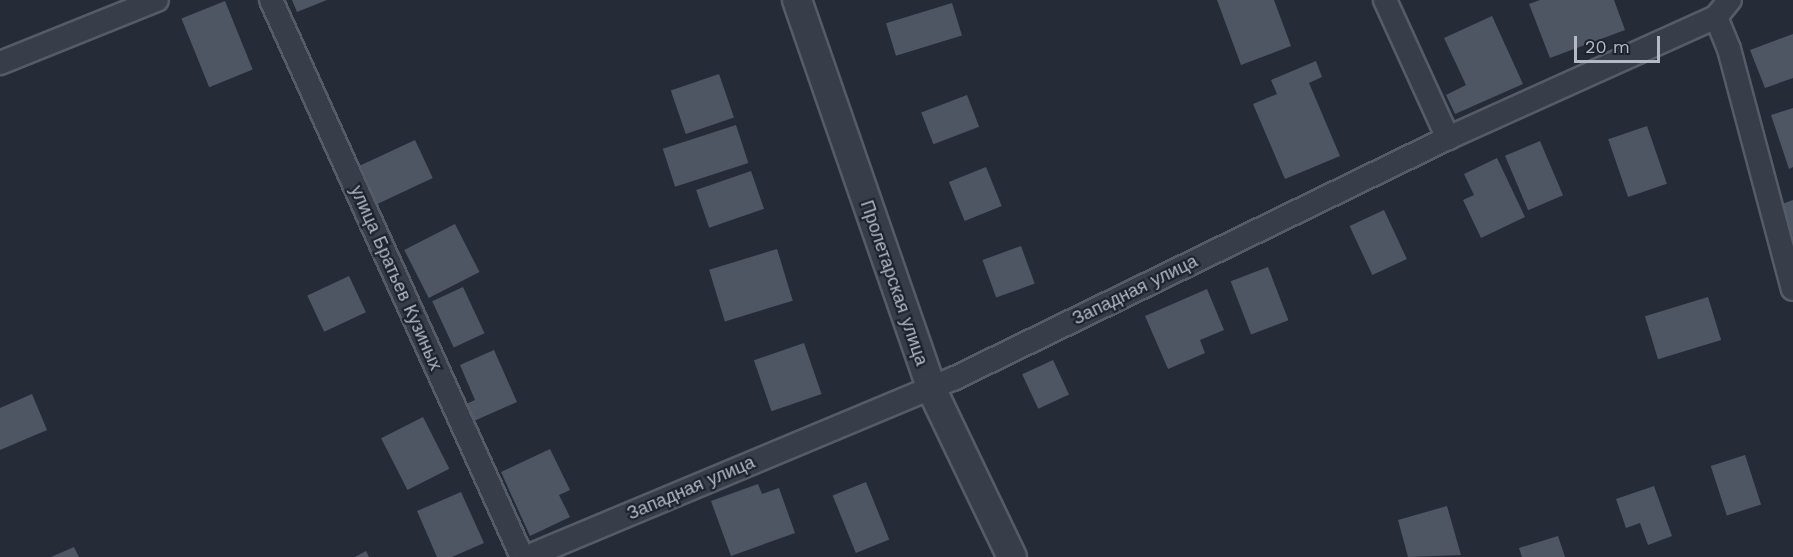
<!DOCTYPE html>
<meta charset="utf-8">
<style>
body{margin:0}
#map{position:relative;width:1793px;height:557px;overflow:hidden;background:#252c38;font-family:"Work Sans",sans-serif}
div>[style]{position:absolute}
.building>*{inset:0;background:#4e5664;transform-origin:0 0}
.roads{filter:drop-shadow(2px 0 #565c67) drop-shadow(-2px 0 #565c67) drop-shadow(0 2px #565c67) drop-shadow(0 -2px #565c67)}
.minor>*{height:22px;margin:-11px;padding:0 11px;transform-origin:11px;border-radius:11px;background:#383e49}
.tertiary>*{height:28px;margin:-14px;padding:0 14px;transform-origin:14px;border-radius:14px;background:#383e49}
span{translate:-50% -50%;white-space:nowrap;text-align:center;line-height:1.15;-webkit-text-stroke:4.5px #1d232e;paint-order:stroke}
.street-label{font-size:18px;color:#b4b9c5}
.scale{position:absolute;left:1574px;top:36px;width:86px;height:27px;box-sizing:border-box;border:3px solid #b4b9c5;border-top:0;padding-left:8px;font-size:18px;line-height:21px;white-space:nowrap;color:#b4b9c5;-webkit-text-stroke:4px #1d232e;paint-order:stroke}
</style>
<div id="map">
<div class="building">
<i style="clip-path:polygon(292px 0,327px 0,297px 12px)"></i>
<i style="clip-path:polygon(1217px 0,1274px 0,1291px 46px,1241px 65px)"></i>
<i style="clip-path:polygon(1540px 0,1614px 0,1625px 30px,1550px 58px,1529px 4px)"></i>
<i style="left:225px;top:1px;width:74px;height:47px;rotate:68deg"></i>
<i style="left:952px;top:3px;width:34px;height:69px;rotate:73deg"></i>
<i style="clip-path:polygon(1492px 16px,1523px 84px,1455px 114px,1446px 95px,1466px 85px,1444px 38px)"></i>
<i style="clip-path:polygon(1793px 34px,1793px 78px,1765px 88px,1750px 50px)"></i>
<i style="clip-path:polygon(1316px 61px,1322px 77px,1309px 83px,1340px 156px,1285px 179px,1253px 104px,1277px 94px,1271px 80px)"></i>
<i style="left:719px;top:74px;width:46px;height:51px;rotate:71deg"></i>
<i style="left:967px;top:95px;width:34px;height:49px;rotate:69deg"></i>
<i style="clip-path:polygon(1793px 108px,1793px 167px,1789px 169px,1771px 115px)"></i>
<i style="left:736px;top:125px;width:40px;height:77px;rotate:72deg"></i>
<i style="left:1647px;top:126px;width:61px;height:41px;rotate:71deg"></i>
<i style="left:415px;top:140px;width:42px;height:67px;rotate:65deg"></i>
<i style="left:1540px;top:141px;width:59px;height:38px;rotate:67deg"></i>
<i style="clip-path:polygon(1497px 158px,1525px 217px,1481px 238px,1463px 200px,1474px 195px,1464px 174px)"></i>
<i style="left:986px;top:167px;width:42px;height:40px;rotate:68deg"></i>
<i style="left:751px;top:171px;width:40px;height:58px;rotate:71deg"></i>
<i style="clip-path:polygon(1793px 200px,1793px 237px,1782px 204px)"></i>
<i style="left:1384px;top:210px;width:54px;height:38px;rotate:65deg"></i>
<i style="left:455px;top:224px;width:54px;height:57px;rotate:63deg"></i>
<i style="left:1021px;top:246px;width:40px;height:41px;rotate:70deg"></i>
<i style="left:777px;top:249px;width:54px;height:71px;rotate:73deg"></i>
<i style="left:1268px;top:267px;width:57px;height:40px;rotate:69deg"></i>
<i style="left:349px;top:276px;width:40px;height:46px;rotate:65deg"></i>
<i style="left:463px;top:287px;width:51px;height:34px;rotate:65deg"></i>
<i style="clip-path:polygon(1207px 289px,1224px 330px,1200px 340px,1205px 353px,1168px 369px,1145px 316px)"></i>
<i style="left:1708px;top:297px;width:45px;height:66px;rotate:73deg"></i>
<i style="left:804px;top:343px;width:54px;height:53px;rotate:71deg"></i>
<i style="clip-path:polygon(494px 350px,517px 402px,474px 421px,466px 404px,475px 400px,460px 365px)"></i>
<i style="left:1053px;top:360px;width:38px;height:34px;rotate:65deg"></i>
<i style="clip-path:polygon(32px 394px,47px 430px,0 450px,0 408px)"></i>
<i style="left:423px;top:417px;width:58px;height:47px;rotate:63deg"></i>
<i style="clip-path:polygon(550px 449px,570px 490px,559px 495px,570px 517px,530px 536px,501px 472px)"></i>
<i style="left:1745px;top:455px;width:52px;height:36px;rotate:72deg"></i>
<i style="left:866px;top:482px;width:62px;height:36px;rotate:68deg"></i>
<i style="clip-path:polygon(758px 484px,762px 494px,779px 488px,795px 533px,731px 556px,711px 501px)"></i>
<i style="clip-path:polygon(1654px 486px,1672px 536px,1648px 545px,1640px 523px,1626px 528px,1616px 499px)"></i>
<i style="clip-path:polygon(461px 492px,484px 543px,452px 557px,437px 557px,417px 511px)"></i>
<i style="clip-path:polygon(1447px 506px,1461px 555px,1408px 557px,1398px 520px)"></i>
<i style="clip-path:polygon(1558px 536px,1565px 557px,1522px 557px,1519px 548px)"></i>
<i style="clip-path:polygon(74px 547px,79px 557px,51px 557px)"></i>
<i style="clip-path:polygon(366px 551px,369px 557px,355px 557px)"></i>
</div>
<div class="roads">
<div class="minor">
<i style="left:271px;top:0;width:611px;rotate:65.74deg"></i>
<i style="left:1385px;top:0;width:152px;rotate:65.5deg"></i>
<i style="left:1716px;top:17px;width:35px;rotate:68deg"></i>
<i style="left:1729px;top:49px;width:248px;rotate:75.1deg"></i>
<i style="left:0;top:63px;width:169px;rotate:-21.9deg"></i>
<i style="left:527px;top:557px;width:462px;rotate:-22.7deg"></i>
<i style="left:953px;top:379px;width:551px;rotate:-25.96deg"></i>
<i style="left:1448px;top:138px;width:294px;rotate:-24.3deg"></i>
<i style="left:1716px;top:17px;width:22px;rotate:-51deg"></i>
</div>
<div class="tertiary">
<i style="left:797px;top:0;width:410px;rotate:70.9deg"></i>
<i style="left:931px;top:388px;width:187px;rotate:64.4deg"></i>
</div>
</div>
<div class="street-label">
<span style="left:396px;top:278px;rotate:66deg">улица Братьев Кузиных</span>
<span style="left:894px;top:283px;rotate:71deg">Пролетарская улица</span>
<span style="left:1135px;top:290px;rotate:-26deg">Западная улица</span>
<span style="left:691px;top:488px;rotate:-23deg">Западная улица</span>
</div>
<div class="scale">20 m</div>
</div>
